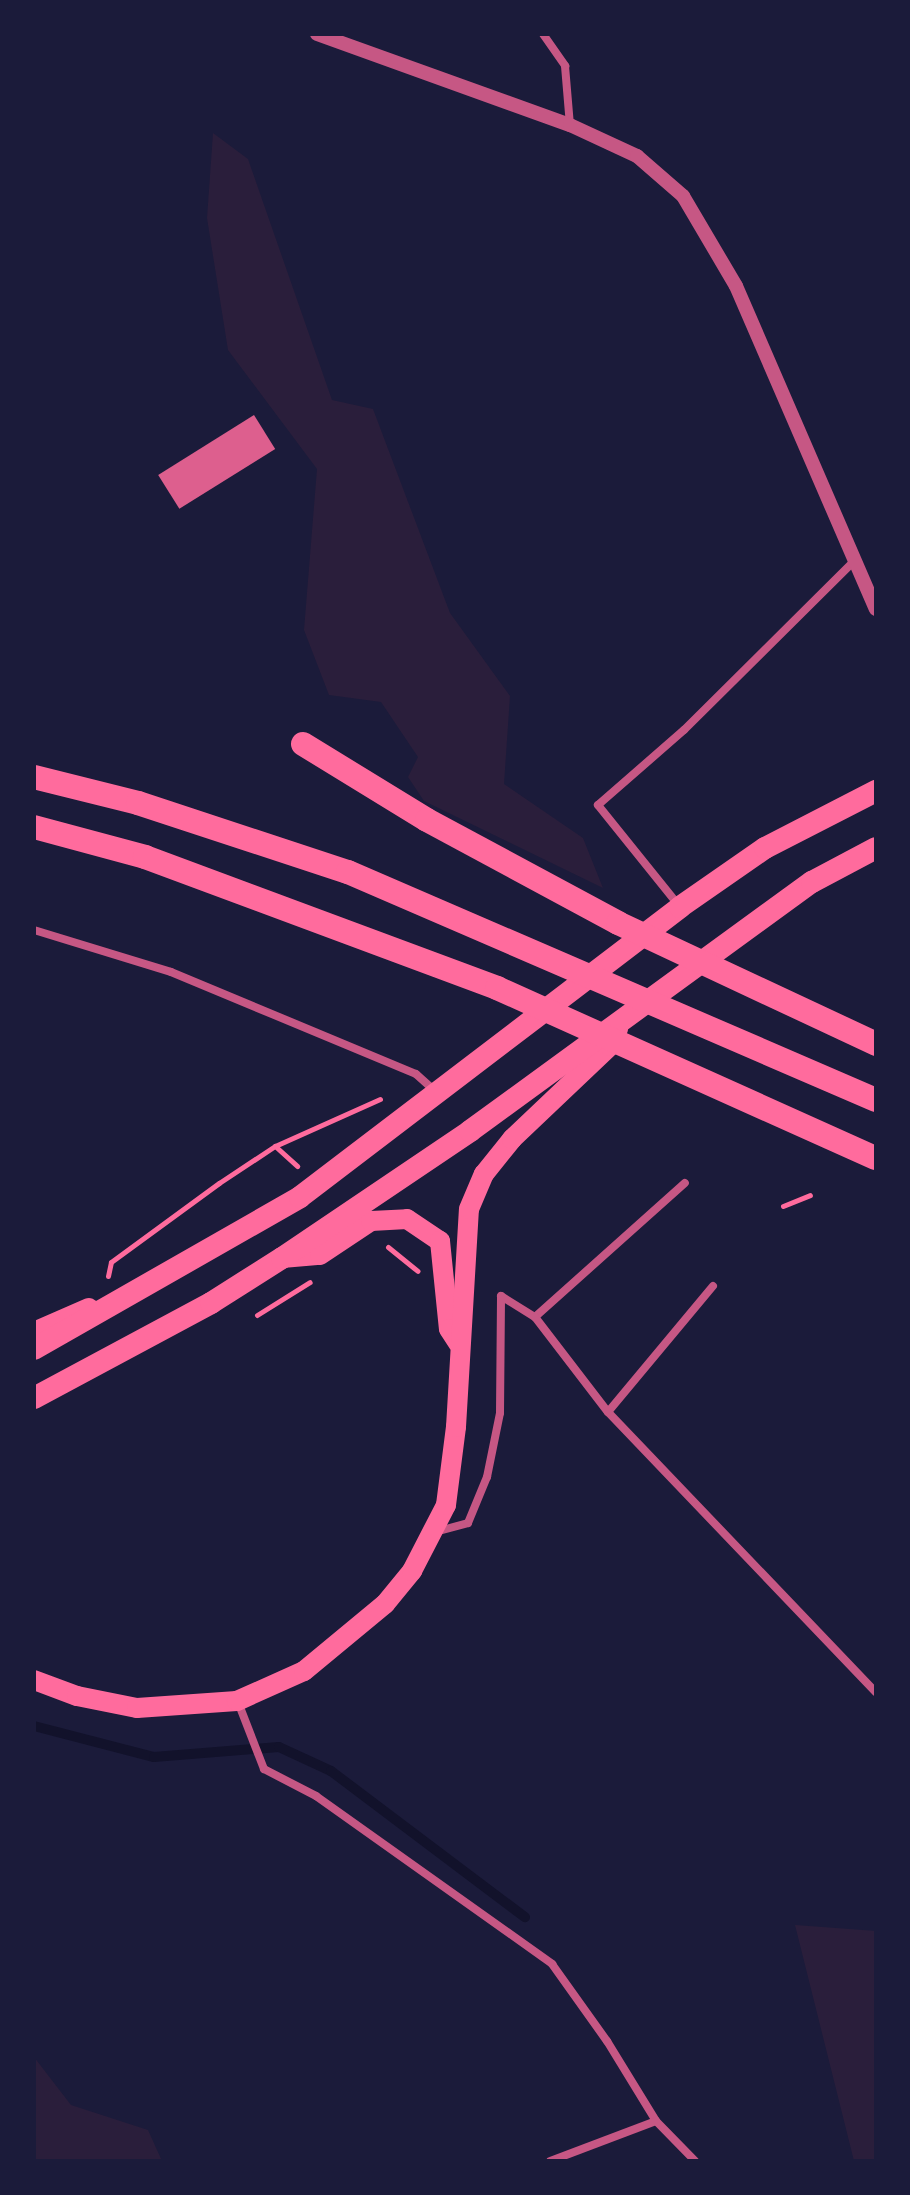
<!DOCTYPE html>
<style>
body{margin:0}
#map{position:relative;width:910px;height:2195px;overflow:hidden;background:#1b1b3a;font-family:"Alegreya Sans",sans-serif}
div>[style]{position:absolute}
.green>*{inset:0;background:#2a1e3b}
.stream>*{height:10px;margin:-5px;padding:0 5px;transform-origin:5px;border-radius:5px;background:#12122b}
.building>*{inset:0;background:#dd5f8e;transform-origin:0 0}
.path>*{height:5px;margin:-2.5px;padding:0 2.5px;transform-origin:2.5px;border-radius:2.5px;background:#ff6b9d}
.minor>*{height:8px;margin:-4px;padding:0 4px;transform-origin:4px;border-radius:4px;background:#c65784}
.tertiary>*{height:14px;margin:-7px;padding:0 7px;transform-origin:7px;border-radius:7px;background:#c65784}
.primary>*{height:20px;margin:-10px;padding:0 10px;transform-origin:10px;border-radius:10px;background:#ff6b9d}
.trunk>*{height:22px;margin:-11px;padding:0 11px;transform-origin:11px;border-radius:11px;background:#ff6b9d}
.motorway>*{height:24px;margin:-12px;padding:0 12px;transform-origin:12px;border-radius:12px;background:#ff6b9d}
span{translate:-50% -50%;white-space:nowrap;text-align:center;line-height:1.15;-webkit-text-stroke:8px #1b1b3a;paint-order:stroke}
.frame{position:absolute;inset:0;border:36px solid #1b1b3a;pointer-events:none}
</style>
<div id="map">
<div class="green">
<i style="clip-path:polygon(213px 133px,248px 159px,332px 400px,373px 409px,450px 613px,510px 696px,504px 784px,583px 838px,603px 888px,424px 801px,408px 777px,418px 757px,381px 702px,329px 695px,304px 630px,317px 469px,228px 350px,207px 218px)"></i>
<i style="clip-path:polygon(795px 1925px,876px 1931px,876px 2161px,854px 2161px)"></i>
<i style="clip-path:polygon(34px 2057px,71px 2105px,148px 2130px,162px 2161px,34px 2161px)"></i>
</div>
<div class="stream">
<i style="left:34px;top:1726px;width:124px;rotate:14.5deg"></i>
<i style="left:154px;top:1757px;width:125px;rotate:-4.6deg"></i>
<i style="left:279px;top:1747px;width:57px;rotate:24.8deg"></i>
<i style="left:331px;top:1771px;width:243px;rotate:37deg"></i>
</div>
<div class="building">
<i style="left:254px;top:415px;width:40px;height:113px;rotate:58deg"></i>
</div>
<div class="path">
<i style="left:275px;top:1146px;width:30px;rotate:42deg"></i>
<i style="left:783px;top:1206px;width:29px;rotate:-22deg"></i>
<i style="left:388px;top:1247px;width:38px;rotate:39deg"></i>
<i style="left:108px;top:1276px;width:14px;rotate:-78deg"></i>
<i style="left:111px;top:1262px;width:134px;rotate:-36.2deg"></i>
<i style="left:219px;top:1183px;width:67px;rotate:-33.5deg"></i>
<i style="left:275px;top:1146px;width:115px;rotate:-24.1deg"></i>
<i style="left:257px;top:1315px;width:62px;rotate:-31.9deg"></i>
</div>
<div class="minor">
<i style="left:543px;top:34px;width:39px;rotate:55deg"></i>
<i style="left:565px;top:66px;width:59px;rotate:85.2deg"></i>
<i style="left:680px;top:907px;width:131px;rotate:-128.8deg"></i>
<i style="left:598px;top:805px;width:114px;rotate:-41.1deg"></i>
<i style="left:684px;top:730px;width:240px;rotate:-44.8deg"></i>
<i style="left:34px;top:930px;width:143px;rotate:17deg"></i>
<i style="left:171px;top:972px;width:265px;rotate:22.6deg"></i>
<i style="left:416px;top:1074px;width:24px;rotate:42deg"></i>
<i style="left:535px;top:1317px;width:201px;rotate:-41.8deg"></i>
<i style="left:608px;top:1412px;width:388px;rotate:46.3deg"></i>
<i style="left:435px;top:1532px;width:34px;rotate:-15deg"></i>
<i style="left:468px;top:1523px;width:50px;rotate:-67.6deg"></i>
<i style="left:487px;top:1477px;width:65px;rotate:-78.5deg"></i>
<i style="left:500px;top:1413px;width:117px;rotate:-89.5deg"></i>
<i style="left:501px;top:1296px;width:40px;rotate:32deg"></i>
<i style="left:535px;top:1317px;width:120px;rotate:52.5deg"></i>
<i style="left:608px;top:1412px;width:164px;rotate:-50.2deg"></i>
<i style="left:238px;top:1702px;width:72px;rotate:68.8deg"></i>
<i style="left:264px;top:1769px;width:59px;rotate:27.4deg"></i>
<i style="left:316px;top:1796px;width:290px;rotate:35.4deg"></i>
<i style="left:552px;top:1964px;width:95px;rotate:54.5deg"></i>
<i style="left:607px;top:2041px;width:94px;rotate:58.5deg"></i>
<i style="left:656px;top:2121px;width:113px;rotate:159.3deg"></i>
<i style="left:656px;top:2121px;width:56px;rotate:45.7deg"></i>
</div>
<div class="tertiary">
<i style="left:317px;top:34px;width:269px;rotate:19.8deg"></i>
<i style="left:570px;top:125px;width:74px;rotate:24.8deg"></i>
<i style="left:637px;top:156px;width:61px;rotate:41deg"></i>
<i style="left:683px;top:196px;width:104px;rotate:59.5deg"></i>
<i style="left:736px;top:286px;width:352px;rotate:66.6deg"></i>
</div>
<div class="primary">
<i style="left:282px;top:1258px;width:38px;rotate:-5deg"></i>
<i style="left:320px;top:1255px;width:61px;rotate:-33.7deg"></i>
<i style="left:371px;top:1221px;width:36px;rotate:-3deg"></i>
<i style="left:407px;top:1219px;width:40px;rotate:34deg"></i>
<i style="left:440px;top:1241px;width:88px;rotate:84.2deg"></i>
<i style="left:449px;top:1329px;width:17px;rotate:57deg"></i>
<i style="left:34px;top:1332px;width:60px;rotate:-23.6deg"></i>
<i style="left:34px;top:1680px;width:46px;rotate:20.4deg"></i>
<i style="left:77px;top:1696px;width:61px;rotate:11.3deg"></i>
<i style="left:137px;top:1708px;width:100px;rotate:-4deg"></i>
<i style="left:237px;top:1701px;width:73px;rotate:-24.1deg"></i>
<i style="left:304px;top:1671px;width:105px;rotate:-39.6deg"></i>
<i style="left:385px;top:1604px;width:43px;rotate:-50.7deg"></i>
<i style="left:412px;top:1571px;width:74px;rotate:-62.7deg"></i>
<i style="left:446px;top:1505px;width:79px;rotate:-82.7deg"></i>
<i style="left:456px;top:1427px;width:218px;rotate:-86.6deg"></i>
<i style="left:469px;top:1209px;width:38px;rotate:-67deg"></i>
<i style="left:484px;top:1174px;width:45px;rotate:-51.3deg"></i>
<i style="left:512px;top:1139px;width:135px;rotate:-43.5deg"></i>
<i style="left:610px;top:1046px;width:19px;rotate:-65deg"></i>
</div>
<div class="trunk">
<i style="left:34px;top:1349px;width:306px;rotate:-29.7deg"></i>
<i style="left:300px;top:1197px;width:478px;rotate:-37.3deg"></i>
<i style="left:680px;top:907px;width:103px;rotate:-34.8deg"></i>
<i style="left:765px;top:848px;width:125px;rotate:-27.2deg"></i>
<i style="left:34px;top:1398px;width:201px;rotate:-28.2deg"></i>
<i style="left:211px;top:1303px;width:84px;rotate:-32.4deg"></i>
<i style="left:282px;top:1258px;width:227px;rotate:-34deg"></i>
<i style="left:470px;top:1131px;width:423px;rotate:-36.1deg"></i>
<i style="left:812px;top:882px;width:72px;rotate:-28deg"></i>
</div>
<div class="motorway">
<i style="left:303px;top:744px;width:145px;rotate:31.5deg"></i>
<i style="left:427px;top:820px;width:217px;rotate:28.3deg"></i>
<i style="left:618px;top:923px;width:285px;rotate:25.1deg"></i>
<i style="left:34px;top:777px;width:107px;rotate:14deg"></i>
<i style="left:138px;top:803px;width:221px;rotate:18.2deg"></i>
<i style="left:348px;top:872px;width:575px;rotate:23.36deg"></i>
<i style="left:34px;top:827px;width:115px;rotate:15.1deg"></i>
<i style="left:145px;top:857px;width:376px;rotate:20.4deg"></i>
<i style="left:497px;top:988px;width:415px;rotate:24.2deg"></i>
</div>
<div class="frame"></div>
</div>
